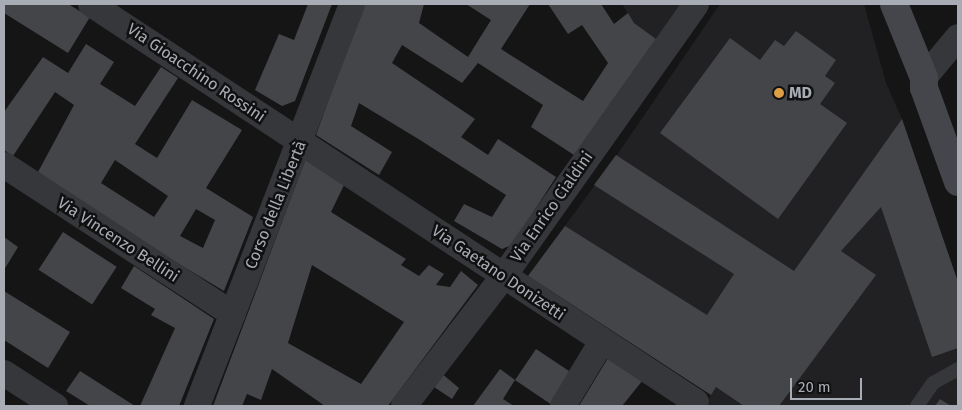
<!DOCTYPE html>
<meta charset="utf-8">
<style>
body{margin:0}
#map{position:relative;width:962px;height:410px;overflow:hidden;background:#151516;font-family:"Fira Sans",sans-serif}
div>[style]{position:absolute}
.built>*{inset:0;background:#212123}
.building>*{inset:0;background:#444549;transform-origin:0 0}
.lane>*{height:14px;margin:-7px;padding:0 7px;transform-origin:7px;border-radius:7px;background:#36373b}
.street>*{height:26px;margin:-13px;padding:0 13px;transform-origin:13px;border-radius:13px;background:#36373b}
.secondary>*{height:28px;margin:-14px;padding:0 14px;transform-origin:14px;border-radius:14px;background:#44464b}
.dots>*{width:14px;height:14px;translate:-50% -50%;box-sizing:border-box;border:2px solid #101011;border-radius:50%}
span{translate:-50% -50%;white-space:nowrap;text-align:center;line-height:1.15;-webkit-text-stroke:5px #101011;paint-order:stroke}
.street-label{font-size:16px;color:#a8adb5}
.poi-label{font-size:16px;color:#a8adb5;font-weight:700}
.left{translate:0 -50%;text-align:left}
.frame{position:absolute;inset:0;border:5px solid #a8adb5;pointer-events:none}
.scale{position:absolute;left:790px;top:378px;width:72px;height:22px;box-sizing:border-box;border:2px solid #a8adb5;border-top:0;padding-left:6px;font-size:15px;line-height:18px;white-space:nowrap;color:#a8adb5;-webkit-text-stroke:4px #101011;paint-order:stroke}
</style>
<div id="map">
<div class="built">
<i style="clip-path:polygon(622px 4px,696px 4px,665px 46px,634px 23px)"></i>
<i style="clip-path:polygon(720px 4px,864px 4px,886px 83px,902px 119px,958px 282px,958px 406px,703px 406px,711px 395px,528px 276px,617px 155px)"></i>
</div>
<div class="building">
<i style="clip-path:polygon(4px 4px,68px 4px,90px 17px,68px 53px,4px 13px)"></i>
<i style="clip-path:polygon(308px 4px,332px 4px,295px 101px,282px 106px,255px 90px,279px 34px,294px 40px)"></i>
<i style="clip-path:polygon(363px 4px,424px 4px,419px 23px,468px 57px,491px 20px,466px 4px,530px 4px,501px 49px,583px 101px,608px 63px,582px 25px,568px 34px,548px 4px,601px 4px,614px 24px,628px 13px,634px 23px,656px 39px,574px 155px,531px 127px,543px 105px,478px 63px,462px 83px,402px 45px,392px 63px,475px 119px,461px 137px,488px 155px,498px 139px,556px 177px,512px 245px,502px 249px,454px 221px,464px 204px,492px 217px,506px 195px,420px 140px,359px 103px,351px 126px,392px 152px,379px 175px,316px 135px)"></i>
<i style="clip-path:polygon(796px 31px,836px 60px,825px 76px,835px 83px,820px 104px,847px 123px,778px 219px,660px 133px,730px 38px,760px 60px,775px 40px,784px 46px)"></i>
<i style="clip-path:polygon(evenodd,86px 44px,114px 62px,100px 84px,135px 106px,161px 67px,178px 78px,135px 144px,157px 158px,192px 100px,242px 130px,206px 188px,253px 217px,224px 291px,139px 240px,38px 172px,74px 105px,55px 92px,13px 156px,4px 150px,4px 112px,43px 57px,68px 73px,86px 44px,115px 160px,168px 196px,154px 217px,101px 183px,115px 160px,86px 44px,196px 209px,215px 220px,203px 248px,180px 236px,196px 209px)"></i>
<i style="clip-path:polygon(902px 119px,958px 282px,958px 348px,932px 357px,881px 207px,841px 251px,876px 275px,779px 406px,744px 406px,716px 387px,711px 395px,528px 276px,565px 226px,707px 315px,734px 274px,594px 185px,616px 155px,794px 271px)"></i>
<i style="clip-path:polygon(evenodd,307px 155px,345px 183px,331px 212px,406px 259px,401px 265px,419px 276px,429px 265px,444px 274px,436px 285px,450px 287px,461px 271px,478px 285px,388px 406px,325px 406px,272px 369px,261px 400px,247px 394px,242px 406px,213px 406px,307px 155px,312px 265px,404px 322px,361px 384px,288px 343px,312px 265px)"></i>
<i style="left:63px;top:232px;width:64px;height:45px;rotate:33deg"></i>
<i style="clip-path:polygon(4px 237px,18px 247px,4px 270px)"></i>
<i style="clip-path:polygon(134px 266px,214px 319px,179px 406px,140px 406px,175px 328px,151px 315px,155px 309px,121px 288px)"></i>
<i style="clip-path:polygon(4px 291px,70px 332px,48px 368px,4px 340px)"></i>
<i style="clip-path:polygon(536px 349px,572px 373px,552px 405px,515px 380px,503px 399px,514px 406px,473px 406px,500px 369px,515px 380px)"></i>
<i style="clip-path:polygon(608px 358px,643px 380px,622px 406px,579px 406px)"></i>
<i style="clip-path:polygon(80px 371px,135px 406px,90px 406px,66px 391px)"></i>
<i style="clip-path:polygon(441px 373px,459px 388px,452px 399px,431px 385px)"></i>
<i style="clip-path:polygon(940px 399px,951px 406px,935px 406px)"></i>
</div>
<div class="lane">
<i style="left:917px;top:406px;width:28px;rotate:-55deg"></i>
<i style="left:933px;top:383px;width:29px;rotate:-29deg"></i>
</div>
<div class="street">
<i style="left:91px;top:4px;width:724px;rotate:33.34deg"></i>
<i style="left:924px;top:78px;width:53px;rotate:-50.3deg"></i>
<i style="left:4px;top:165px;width:273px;rotate:33.1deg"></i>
<i style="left:4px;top:373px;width:61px;rotate:32.9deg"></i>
<i style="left:197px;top:406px;width:431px;rotate:-68.9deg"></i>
<i style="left:404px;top:406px;width:163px;rotate:-52.5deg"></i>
<i style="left:503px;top:277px;width:334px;rotate:-54.7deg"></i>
<i style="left:563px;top:406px;width:74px;rotate:-58.9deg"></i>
</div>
<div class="secondary">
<i style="left:894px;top:4px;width:80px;rotate:67.9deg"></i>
<i style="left:924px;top:78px;width:10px;rotate:90deg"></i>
<i style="left:924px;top:88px;width:100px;rotate:70.1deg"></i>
</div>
<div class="dots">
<i style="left:779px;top:93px;background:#dd9f46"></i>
</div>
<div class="street-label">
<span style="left:196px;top:73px;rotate:34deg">Via Gioacchino Rossini</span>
<span style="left:276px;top:205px;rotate:-68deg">Corso della Libertà</span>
<span style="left:552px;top:207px;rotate:-55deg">Via Enrico Cialdini</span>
<span style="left:118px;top:240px;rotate:33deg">Via Vincenzo Bellini</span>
<span style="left:498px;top:273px;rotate:34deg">Via Gaetano Donizetti</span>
</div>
<div class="poi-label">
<span class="left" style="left:789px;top:93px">MD</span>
</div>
<div class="frame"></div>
<div class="scale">20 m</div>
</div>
